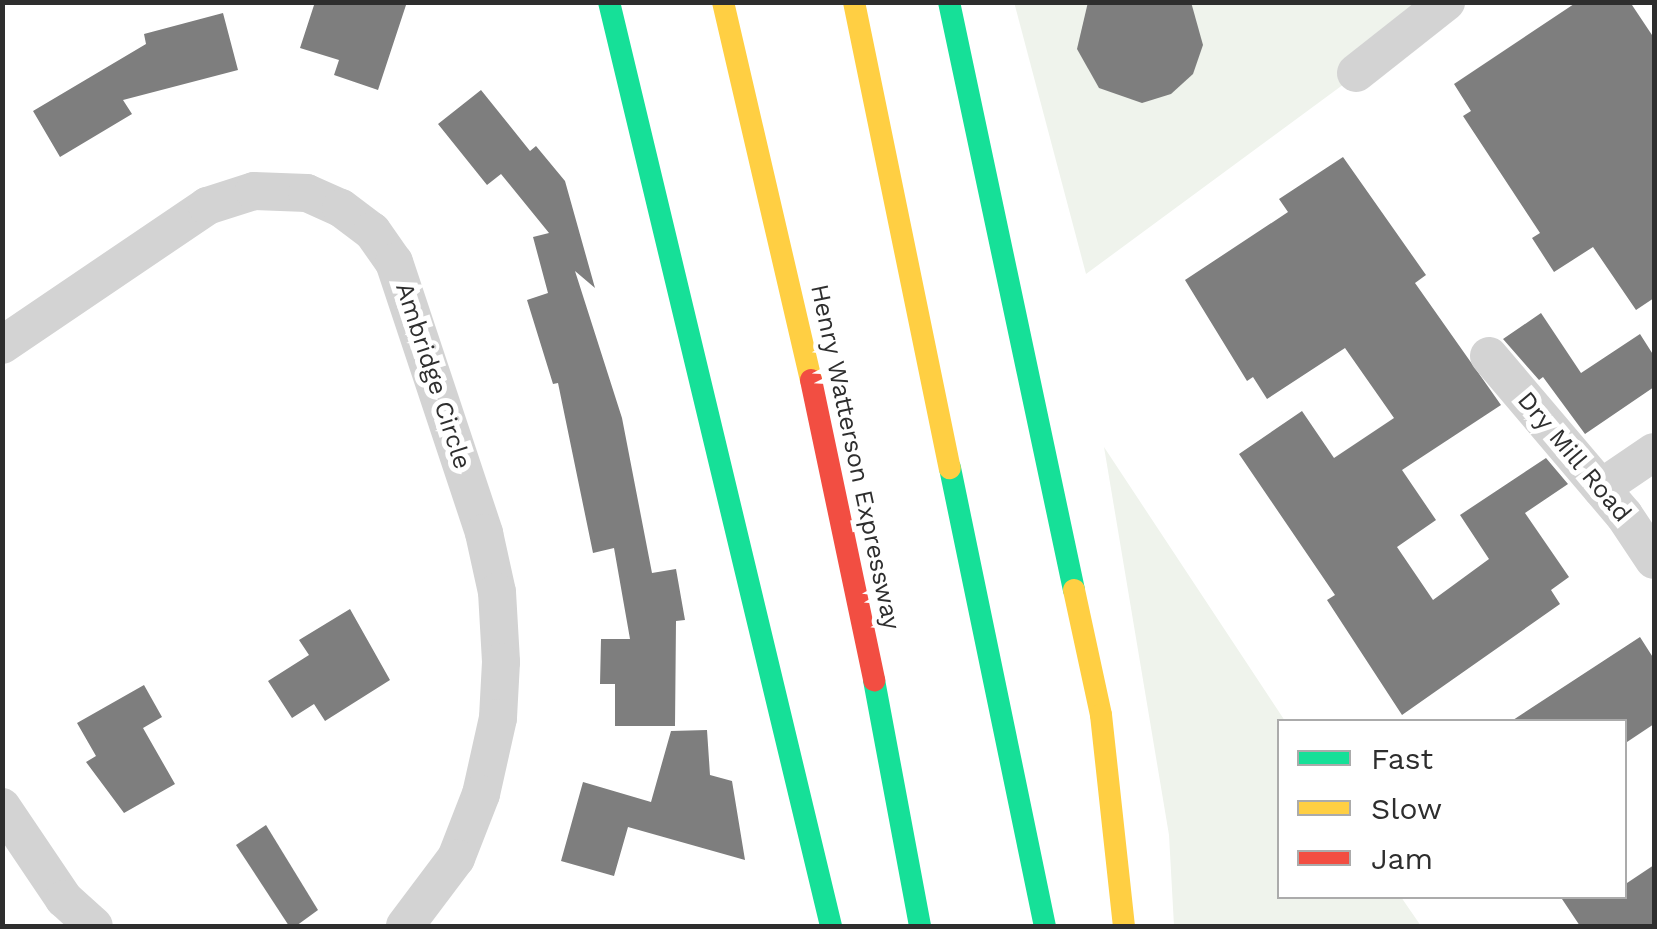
<!DOCTYPE html>
<style>
body{margin:0}
#map{position:relative;width:1657px;height:929px;overflow:hidden;background:#fff;font-family:"Work Sans",sans-serif}
div>[style]{position:absolute}
.green>*{inset:0;background:#eff3ec}
.building>*{inset:0;background:#7e7e7e}
.street>*{height:38px;margin:-19px;padding:0 19px;transform-origin:19px;border-radius:19px;background:#d3d3d3}
.fast>*{height:22px;margin:-11px;padding:0 11px;transform-origin:11px;border-radius:11px;background:#16e098}
.slow>*{height:22px;margin:-11px;padding:0 11px;transform-origin:11px;border-radius:11px;background:#ffcf43}
.jam>*{height:22px;margin:-11px;padding:0 11px;transform-origin:11px;border-radius:11px;background:#f24e42}
span{translate:-50% -50%;white-space:nowrap;text-align:center;line-height:1.15;-webkit-text-stroke:10px #fff;paint-order:stroke}
.street-label{font-size:25px;color:#2e2e2e}
.frame{position:absolute;inset:0;border:5px solid #2e2e2e;pointer-events:none}
.legend{position:absolute;left:1277px;top:719px;width:350px;height:180px;box-sizing:border-box;background:#fff;border:2px solid #ababab;margin:0;padding:12px 18px;list-style:none;font-size:30px;color:#2e2e2e}
.legend li{display:flex;align-items:center;gap:20px;height:50px}
.legend b{width:50px;border:2px solid #ababab}
</style>
<div id="map">
<div class="green">
<i style="clip-path:polygon(1014px 2px,1454px 3px,1086px 274px)"></i>
<i style="clip-path:polygon(1104px 447px,1285px 721px,1280px 722px,1280px 896px,1401px 897px,1421px 926px,1174px 926px,1169px 835px)"></i>
</div>
<div class="building">
<i style="clip-path:polygon(315px 2px,407px 2px,378px 90px,334px 75px,339px 60px,300px 48px)"></i>
<i style="clip-path:polygon(1088px 2px,1191px 2px,1203px 45px,1193px 74px,1171px 94px,1142px 103px,1099px 88px,1077px 49px)"></i>
<i style="clip-path:polygon(1577px 2px,1630px 2px,1654px 38px,1654px 298px,1636px 310px,1593px 247px,1554px 272px,1532px 238px,1540px 233px,1463px 116px,1471px 111px,1454px 84px)"></i>
<i style="clip-path:polygon(223px 13px,238px 70px,123px 100px,132px 114px,60px 157px,33px 111px,146px 44px,144px 34px)"></i>
<i style="clip-path:polygon(481px 90px,530px 151px,536px 146px,565px 181px,595px 288px,575px 271px,622px 418px,652px 573px,676px 569px,685px 620px,676px 621px,675px 726px,615px 726px,615px 684px,600px 684px,601px 639px,630px 639px,614px 548px,593px 553px,558px 383px,553px 384px,527px 300px,548px 293px,533px 237px,549px 233px,501px 174px,487px 185px,438px 124px)"></i>
<i style="clip-path:polygon(1343px 157px,1426px 275px,1415px 283px,1501px 405px,1402px 470px,1436px 520px,1397px 547px,1433px 600px,1489px 559px,1460px 515px,1546px 458px,1568px 484px,1525px 513px,1569px 577px,1551px 590px,1560px 604px,1402px 715px,1327px 600px,1335px 595px,1239px 454px,1302px 411px,1334px 458px,1394px 418px,1345px 348px,1267px 399px,1253px 377px,1247px 381px,1185px 280px,1288px 212px,1279px 199px)"></i>
<i style="clip-path:polygon(1541px 313px,1581px 373px,1640px 334px,1654px 356px,1654px 387px,1585px 434px,1543px 377px,1539px 380px,1503px 339px)"></i>
<i style="clip-path:polygon(350px 609px,390px 680px,325px 721px,314px 704px,292px 718px,268px 681px,309px 655px,299px 640px)"></i>
<i style="clip-path:polygon(1640px 637px,1654px 659px,1654px 724px,1624px 744px,1624px 722px,1510px 722px)"></i>
<i style="clip-path:polygon(144px 685px,162px 717px,143px 728px,175px 784px,124px 813px,86px 762px,96px 756px,77px 723px)"></i>
<i style="clip-path:polygon(707px 730px,710px 775px,732px 781px,745px 860px,628px 827px,614px 876px,561px 861px,583px 782px,651px 802px,671px 731px)"></i>
<i style="clip-path:polygon(266px 825px,318px 910px,296px 926px,289px 926px,236px 845px)"></i>
<i style="clip-path:polygon(1654px 865px,1654px 926px,1580px 926px,1560px 896px,1624px 896px,1624px 885px)"></i>
</div>
<div class="street">
<i style="left:1356px;top:73px;width:115px;rotate:-38.3deg"></i>
<i style="left:2px;top:345px;width:248px;rotate:-34.1deg"></i>
<i style="left:207px;top:206px;width:49px;rotate:-17.7deg"></i>
<i style="left:254px;top:191px;width:53px;rotate:2.2deg"></i>
<i style="left:307px;top:193px;width:37px;rotate:24deg"></i>
<i style="left:341px;top:208px;width:39px;rotate:37deg"></i>
<i style="left:372px;top:231px;width:38px;rotate:55deg"></i>
<i style="left:394px;top:262px;width:286px;rotate:71.6deg"></i>
<i style="left:484px;top:533px;width:60px;rotate:77.6deg"></i>
<i style="left:497px;top:592px;width:70px;rotate:86.7deg"></i>
<i style="left:501px;top:662px;width:56px;rotate:93.1deg"></i>
<i style="left:498px;top:718px;width:78px;rotate:102.6deg"></i>
<i style="left:481px;top:794px;width:69px;rotate:111.3deg"></i>
<i style="left:456px;top:858px;width:85px;rotate:126.9deg"></i>
<i style="left:1489px;top:356px;width:209px;rotate:49.7deg"></i>
<i style="left:1624px;top:515px;width:54px;rotate:56.3deg"></i>
<i style="left:1601px;top:488px;width:64px;rotate:-34.2deg"></i>
<i style="left:2px;top:807px;width:111px;rotate:56deg"></i>
<i style="left:64px;top:899px;width:40px;rotate:42deg"></i>
</div>
<div class="fast">
<i style="left:609px;top:2px;width:950px;rotate:76.49deg"></i>
<i style="left:949px;top:2px;width:601px;rotate:78deg"></i>
<i style="left:950px;top:468px;width:468px;rotate:78.3deg"></i>
<i style="left:874px;top:680px;width:250px;rotate:79.4deg"></i>
</div>
<div class="slow">
<i style="left:723px;top:2px;width:388px;rotate:76.9deg"></i>
<i style="left:854px;top:2px;width:476px;rotate:78.4deg"></i>
<i style="left:1074px;top:590px;width:128px;rotate:77.8deg"></i>
<i style="left:1101px;top:715px;width:212px;rotate:83.8deg"></i>
</div>
<div class="jam">
<i style="left:811px;top:380px;width:307px;rotate:78.1deg"></i>
</div>
<div class="street-label">
<span style="left:433px;top:376px;rotate:72deg">Ambridge Circle</span>
<span style="left:855px;top:457px;rotate:78deg">Henry Watterson Expressway</span>
<span style="left:1574px;top:457px;rotate:50deg">Dry Mill Road</span>
</div>
<div class="frame"></div>
<ul class="legend">
<li><b style="height:12px;background:#16e098"></b>Fast</li>
<li><b style="height:12px;background:#ffcf43"></b>Slow</li>
<li><b style="height:12px;background:#f24e42"></b>Jam</li>
</ul>
</div>
